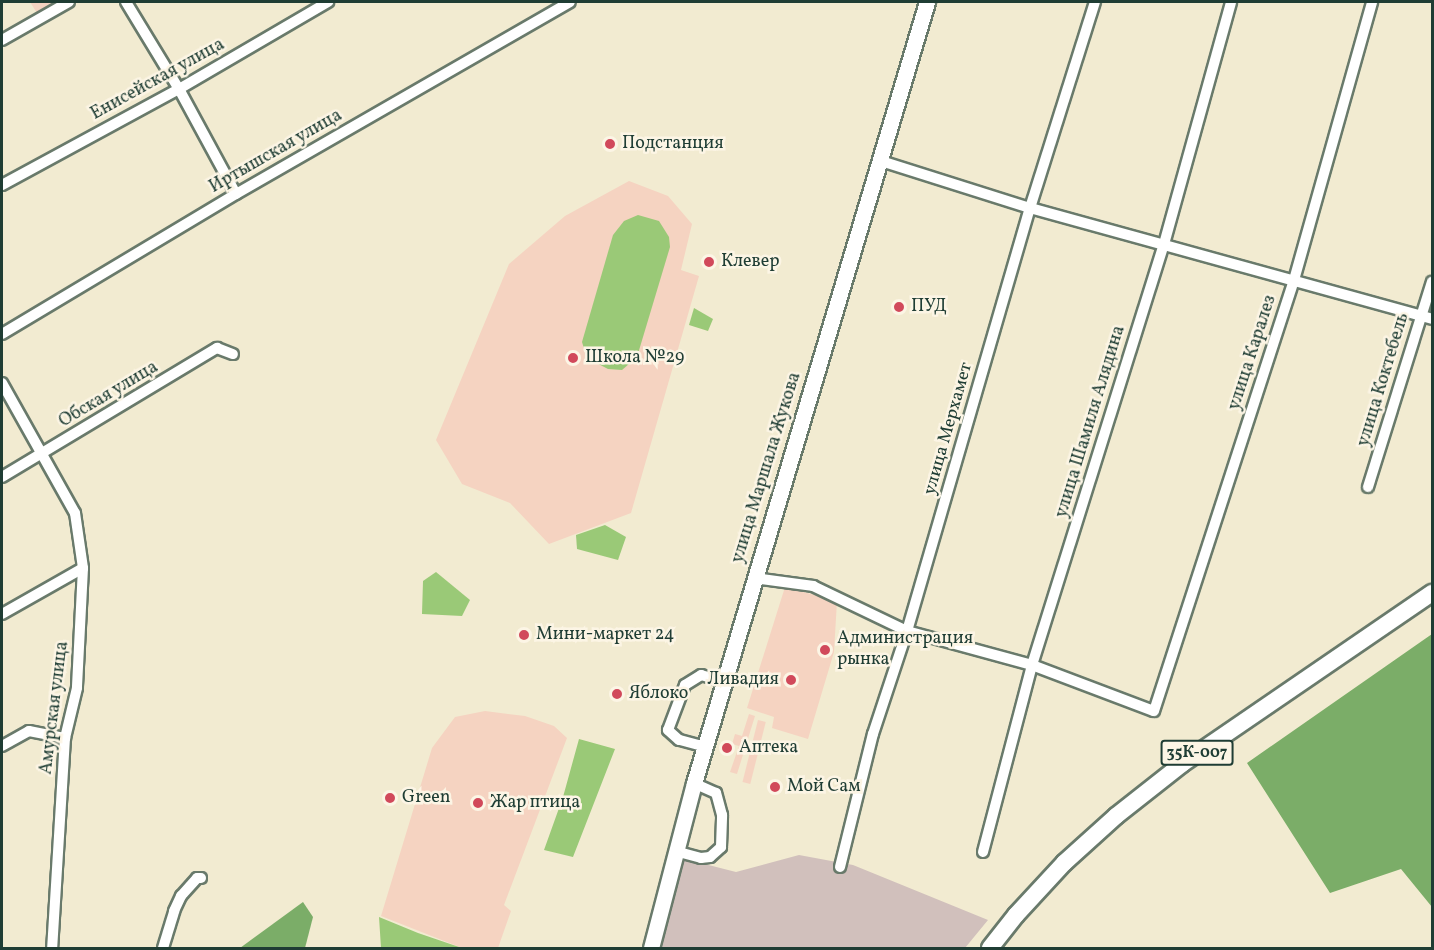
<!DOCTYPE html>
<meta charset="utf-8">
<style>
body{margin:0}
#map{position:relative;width:1434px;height:950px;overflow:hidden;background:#f2ebd1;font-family:Vollkorn,serif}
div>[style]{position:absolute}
.built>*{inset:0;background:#f5d3c1;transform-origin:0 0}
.industrial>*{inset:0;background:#d1c0bc}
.green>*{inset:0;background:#9ac977}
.forest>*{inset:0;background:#7bad68}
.roads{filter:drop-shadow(2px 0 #697a6b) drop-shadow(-2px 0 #697a6b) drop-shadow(0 2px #697a6b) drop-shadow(0 -2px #697a6b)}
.street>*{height:10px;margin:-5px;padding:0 5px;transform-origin:5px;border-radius:5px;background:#fff}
.secondary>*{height:15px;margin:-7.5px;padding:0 7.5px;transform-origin:7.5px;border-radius:7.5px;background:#fff}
.primary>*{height:16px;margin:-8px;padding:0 8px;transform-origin:8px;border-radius:8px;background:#fff}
.dots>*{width:16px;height:16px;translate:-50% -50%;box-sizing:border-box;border:3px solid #fcf5e5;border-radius:50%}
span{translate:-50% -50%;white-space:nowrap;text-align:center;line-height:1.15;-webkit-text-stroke:5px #fcf5e5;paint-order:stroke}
.shield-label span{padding:2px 4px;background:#fcf5e5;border:2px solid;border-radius:4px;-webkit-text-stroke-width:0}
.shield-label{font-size:16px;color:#1f3d34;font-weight:700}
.street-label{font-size:18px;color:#1f3d34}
.poi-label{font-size:18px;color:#1f3d34}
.left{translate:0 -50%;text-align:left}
.right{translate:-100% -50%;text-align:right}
.frame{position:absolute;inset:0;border:3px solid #1f3d34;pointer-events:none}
</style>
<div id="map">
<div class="built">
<i style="clip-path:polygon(30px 2px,56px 2px,37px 13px)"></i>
<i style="clip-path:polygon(629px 181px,668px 196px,692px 224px,681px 270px,699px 276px,631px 513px,549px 544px,510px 503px,462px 484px,436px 440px,509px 264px,565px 216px)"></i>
<i style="clip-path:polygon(785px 587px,837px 601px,834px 652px,808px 739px,772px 728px,774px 717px,747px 708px)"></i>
<i style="clip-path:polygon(485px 711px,525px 716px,554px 726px,567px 738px,504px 905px,511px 911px,498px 948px,462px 948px,381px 916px,432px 748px,455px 717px)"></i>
<i style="clip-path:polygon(749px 714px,755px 716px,737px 774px,730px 772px,739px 746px,732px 744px,735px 734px,742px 736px)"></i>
<i style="left:758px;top:720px;width:8px;height:64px;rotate:14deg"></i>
</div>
<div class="industrial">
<i style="clip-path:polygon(799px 855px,853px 865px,988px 920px,965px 948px,659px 948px,681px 858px,736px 872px)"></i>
</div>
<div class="green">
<i style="clip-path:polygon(638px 215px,659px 221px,669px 237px,670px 247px,637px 357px,622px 370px,608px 369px,587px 358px,582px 342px,613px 235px,624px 221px)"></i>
<i style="clip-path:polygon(694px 308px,713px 319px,708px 331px,689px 325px)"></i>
<i style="clip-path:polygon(605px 525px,626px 537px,618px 560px,577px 549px,576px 535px)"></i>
<i style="clip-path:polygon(436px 572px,470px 600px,462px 616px,422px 614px,423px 581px)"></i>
<i style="clip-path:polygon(579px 739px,615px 749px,573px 857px,544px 850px,563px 797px)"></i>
<i style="clip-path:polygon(379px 917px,418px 933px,462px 948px,381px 948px)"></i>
</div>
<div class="forest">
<i style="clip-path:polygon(1432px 634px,1432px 907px,1401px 869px,1330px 893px,1247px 763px)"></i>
<i style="clip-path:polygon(303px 902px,313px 917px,305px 948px,240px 948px)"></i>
</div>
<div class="roads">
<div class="street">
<i style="left:126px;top:2px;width:102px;rotate:58.7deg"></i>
<i style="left:179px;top:89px;width:119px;rotate:61.5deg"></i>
<i style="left:2px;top:40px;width:77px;rotate:-29.6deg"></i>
<i style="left:881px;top:161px;width:156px;rotate:17.5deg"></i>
<i style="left:1030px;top:208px;width:417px;rotate:15.4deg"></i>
<i style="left:2px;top:185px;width:201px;rotate:-28.5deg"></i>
<i style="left:179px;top:89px;width:173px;rotate:-30.3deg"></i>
<i style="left:2px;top:334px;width:273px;rotate:-30.9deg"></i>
<i style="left:236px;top:194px;width:385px;rotate:-29.9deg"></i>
<i style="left:2px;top:383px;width:149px;rotate:60.7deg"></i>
<i style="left:75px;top:513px;width:56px;rotate:81.7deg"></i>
<i style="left:83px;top:568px;width:120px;rotate:92.9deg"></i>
<i style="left:77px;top:688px;width:51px;rotate:103.5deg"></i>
<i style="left:65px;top:738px;width:210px;rotate:93.5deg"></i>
<i style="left:2px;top:477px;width:251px;rotate:-31deg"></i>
<i style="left:217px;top:348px;width:17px;rotate:21deg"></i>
<i style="left:1368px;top:487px;width:215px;rotate:-72.7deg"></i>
<i style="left:754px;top:578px;width:60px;rotate:7.7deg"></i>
<i style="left:813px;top:586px;width:104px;rotate:25.6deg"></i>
<i style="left:907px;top:631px;width:130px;rotate:15.2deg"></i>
<i style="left:1032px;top:665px;width:130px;rotate:20.7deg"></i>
<i style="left:1154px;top:711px;width:453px;rotate:-72deg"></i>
<i style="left:1294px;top:280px;width:289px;rotate:-74.3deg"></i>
<i style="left:2px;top:614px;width:93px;rotate:-29.6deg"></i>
<i style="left:2px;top:746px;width:31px;rotate:-29deg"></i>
<i style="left:29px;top:731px;width:37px;rotate:11deg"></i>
<i style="left:706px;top:747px;width:28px;rotate:-165deg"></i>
<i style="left:679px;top:740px;width:15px;rotate:-138deg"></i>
<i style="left:668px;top:730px;width:48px;rotate:-69.3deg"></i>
<i style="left:685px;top:685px;width:19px;rotate:-32deg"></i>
<i style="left:701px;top:675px;width:25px;rotate:16deg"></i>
<i style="left:675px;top:851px;width:27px;rotate:15deg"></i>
<i style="left:701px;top:858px;width:9px;rotate:-6deg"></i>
<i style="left:710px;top:857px;width:15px;rotate:-42deg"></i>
<i style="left:721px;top:847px;width:32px;rotate:-88deg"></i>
<i style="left:722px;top:815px;width:23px;rotate:-105deg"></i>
<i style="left:716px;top:793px;width:24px;rotate:-156deg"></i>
<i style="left:983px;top:852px;width:193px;rotate:-75.3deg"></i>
<i style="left:1032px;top:665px;width:441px;rotate:-72.6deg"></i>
<i style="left:1164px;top:244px;width:251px;rotate:-74.5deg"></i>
<i style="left:840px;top:867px;width:137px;rotate:-76.1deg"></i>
<i style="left:873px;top:734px;width:108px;rotate:-71.7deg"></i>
<i style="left:907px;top:631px;width:441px;rotate:-73.8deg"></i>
<i style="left:1030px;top:208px;width:216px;rotate:-72.5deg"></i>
<i style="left:163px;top:948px;width:39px;rotate:-73deg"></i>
<i style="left:174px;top:911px;width:17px;rotate:-65deg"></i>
<i style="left:181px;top:896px;width:24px;rotate:-48deg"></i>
<i style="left:197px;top:878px;width:4px"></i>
</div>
<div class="secondary">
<i style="left:651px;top:948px;width:171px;rotate:-75.4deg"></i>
<i style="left:694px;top:783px;width:815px;rotate:-73.39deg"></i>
</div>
<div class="primary">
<i style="left:990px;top:948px;width:42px;rotate:-51.8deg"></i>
<i style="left:1016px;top:915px;width:71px;rotate:-47.3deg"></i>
<i style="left:1064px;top:863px;width:70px;rotate:-42.1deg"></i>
<i style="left:1116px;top:816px;width:84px;rotate:-38.2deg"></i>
<i style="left:1182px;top:764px;width:303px;rotate:-34.4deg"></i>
</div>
</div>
<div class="dots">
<i style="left:610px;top:144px;background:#d1495b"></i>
<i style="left:709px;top:262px;background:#d1495b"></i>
<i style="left:899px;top:307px;background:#d1495b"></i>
<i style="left:573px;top:358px;background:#d1495b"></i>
<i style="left:524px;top:635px;background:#d1495b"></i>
<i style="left:825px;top:650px;background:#d1495b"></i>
<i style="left:791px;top:680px;background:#d1495b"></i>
<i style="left:617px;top:694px;background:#d1495b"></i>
<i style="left:727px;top:748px;background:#d1495b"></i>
<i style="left:775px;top:787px;background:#d1495b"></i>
<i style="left:390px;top:798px;background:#d1495b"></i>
<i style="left:478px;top:803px;background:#d1495b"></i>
</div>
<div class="shield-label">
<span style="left:1197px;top:753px">35К-007</span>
</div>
<div class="street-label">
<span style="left:158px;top:80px;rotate:-29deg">Енисейская улица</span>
<span style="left:276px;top:152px;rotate:-30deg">Иртышская улица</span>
<span style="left:1253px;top:353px;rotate:-72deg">улица Каралез</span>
<span style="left:1384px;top:380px;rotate:-73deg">улица Коктебель</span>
<span style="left:109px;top:395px;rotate:-31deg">Обская улица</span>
<span style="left:1091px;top:422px;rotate:-73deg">улица Шамиля Алядина</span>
<span style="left:949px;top:429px;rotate:-74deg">улица Мерхамет</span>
<span style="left:767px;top:468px;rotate:-73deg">улица Маршала Жукова</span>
<span style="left:55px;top:708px;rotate:-83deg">Амурская улица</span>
</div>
<div class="poi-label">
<span class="left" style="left:622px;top:144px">Подстанция</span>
<span class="left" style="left:721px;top:262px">Клевер</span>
<span class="left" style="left:911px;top:307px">ПУД</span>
<span class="left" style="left:585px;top:358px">Школа №29</span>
<span class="left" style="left:536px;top:635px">Мини-маркет 24</span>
<span class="left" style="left:837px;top:650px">Администрация<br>рынка</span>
<span class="right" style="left:779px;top:680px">Ливадия</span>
<span class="left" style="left:629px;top:694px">Яблоко</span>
<span class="left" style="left:739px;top:748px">Аптека</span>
<span class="left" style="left:787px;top:787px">Мой Сам</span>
<span class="left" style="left:402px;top:798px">Green</span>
<span class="left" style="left:490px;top:803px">Жар птица</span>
</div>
<div class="frame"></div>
</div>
